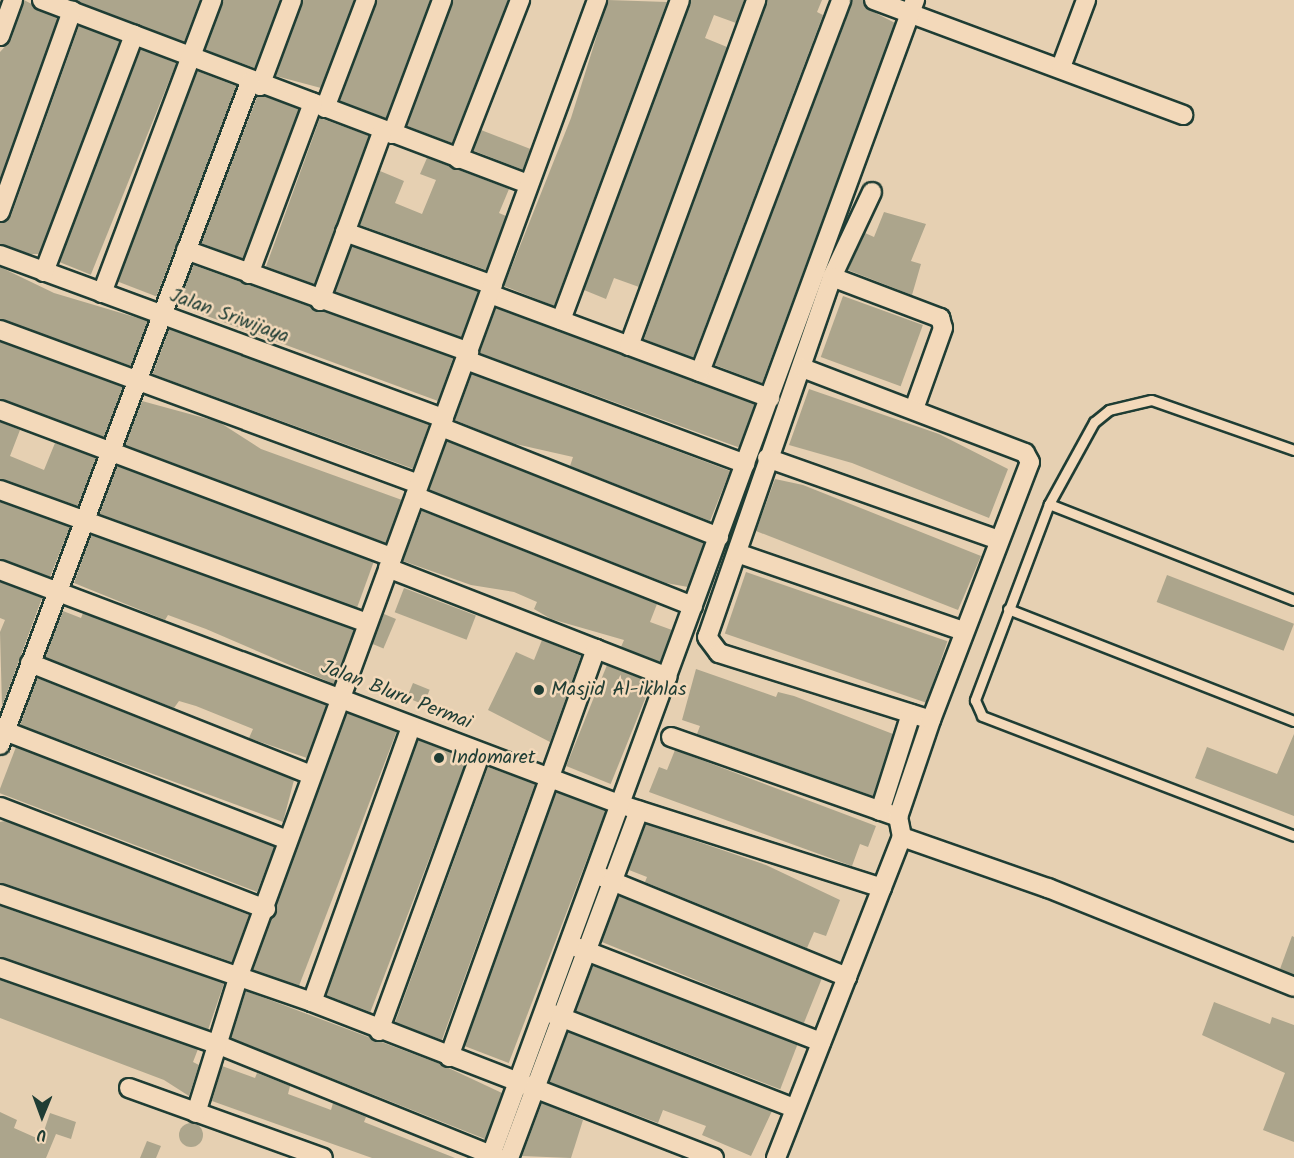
<!DOCTYPE html>
<style>
body{margin:0}
#map{position:relative;width:1294px;height:1158px;overflow:hidden;background:#e6d0b2;font-family:Kalam,sans-serif}
div>[style]{position:absolute}
.building>*{inset:0;background:#aca58c;transform-origin:0 0}
.round{border-radius:50%}
.roads{filter:drop-shadow(2px 0 #1f3d34) drop-shadow(-2px 0 #1f3d34) drop-shadow(0 2px #1f3d34) drop-shadow(0 -2px #1f3d34)}
.service>*{height:9px;margin:-4.5px;padding:0 4.5px;transform-origin:4.5px;border-radius:4.5px;background:#f3d9ba}
.minor>*{height:18px;margin:-9px;padding:0 9px;transform-origin:9px;border-radius:9px;background:#f3d9ba}
.dots>*{width:16px;height:16px;translate:-50% -50%;box-sizing:border-box;border:3px solid #f3d9ba;border-radius:50%}
span{translate:-50% -50%;white-space:nowrap;text-align:center;line-height:1.15;-webkit-text-stroke:5px #f3d9ba;paint-order:stroke}
.street-label{font-size:20px;color:#1f3d34}
.poi-label{font-size:20px;color:#1f3d34}
.left{translate:0 -50%;text-align:left}
.north{position:absolute;left:12px;top:1086px;width:60px;height:60px;-webkit-text-stroke:4px #f3d9ba;paint-order:stroke;rotate:181deg;font-size:16px;font-weight:700;line-height:24px;text-align:center;color:#1f3d34}
.north::after{content:'';display:block;margin:auto;width:21px;height:27px;background:#1f3d34;clip-path:polygon(50% 0,100% 100%,50% 72%,0 100%)}
</style>
<div id="map">
<div class="building">
<i style="clip-path:polygon(24px 0,58px 18px,0 179px,0 52px,11px 40px)"></i>
<i style="clip-path:polygon(74px 0,200px 0,184px 42px)"></i>
<i style="clip-path:polygon(223px 0,280px 0,255px 68px,205px 50px)"></i>
<i style="clip-path:polygon(303px 0,354px 0,321px 88px,276px 76px)"></i>
<i style="clip-path:polygon(377px 0,430px 0,386px 118px,340px 101px)"></i>
<i style="clip-path:polygon(453px 0,508px 0,452px 143px,407px 126px)"></i>
<i style="clip-path:polygon(608px 0,667px 2px,554px 306px,504px 286px,571px 118px)"></i>
<i style="clip-path:polygon(691px 0,744px 0,736px 23px,714px 15px,705px 38px,727px 47px,639px 287px,614px 278px,606px 299px,584px 290px)"></i>
<i style="clip-path:polygon(767px 0,822px 0,817px 12px,823px 15px,693px 358px,644px 339px)"></i>
<i style="clip-path:polygon(852px 0,863px 0,866px 8px,895px 23px,762px 383px,715px 365px)"></i>
<i style="clip-path:polygon(79px 26px,120px 41px,39px 254px,30px 254px,0 244px,0 223px,11px 216px)"></i>
<i style="left:141px;top:49px;width:38px;height:228px;rotate:22deg"></i>
<i style="left:197px;top:71px;width:43px;height:225px;rotate:21deg"></i>
<i style="clip-path:polygon(264px 96px,299px 109px,243px 259px,201px 243px,257px 97px)"></i>
<i style="left:320px;top:118px;width:52px;height:158px;rotate:20deg"></i>
<i style="left:481px;top:130px;width:53px;height:22px;rotate:21deg"></i>
<i style="clip-path:polygon(427px 158px,509px 189px,499px 213px,506px 216px,486px 270px,360px 225px,380px 171px,404px 181px,395px 203px,422px 214px,436px 180px,420px 174px)"></i>
<i style="clip-path:polygon(884px 212px,926px 224px,911px 261px,921px 264px,912px 295px,848px 270px,865px 233px,874px 237px)"></i>
<i style="left:352px;top:246px;width:134px;height:49px;rotate:20deg"></i>
<i style="clip-path:polygon(193px 265px,453px 358px,438px 401px,196px 312px,179px 302px)"></i>
<i style="clip-path:polygon(0 267px,54px 293px,148px 321px,131px 366px,0 319px)"></i>
<i style="left:843px;top:296px;width:85px;height:65px;rotate:20deg"></i>
<i style="left:496px;top:308px;width:276px;height:48px;rotate:20deg"></i>
<i style="left:169px;top:329px;width:277px;height:48px;rotate:20deg"></i>
<i style="clip-path:polygon(0 342px,123px 387px,104px 437px,0 399px)"></i>
<i style="clip-path:polygon(472px 374px,730px 471px,710px 521px,570px 466px,573px 457px,511px 443px,455px 420px)"></i>
<i style="clip-path:polygon(809px 389px,939px 434px,1008px 469px,989px 518px,852px 463px,789px 445px)"></i>
<i style="clip-path:polygon(142px 401px,219px 422px,261px 449px,402px 500px,386px 543px,125px 445px)"></i>
<i style="clip-path:polygon(0 422px,20px 430px,10px 456px,44px 470px,55px 443px,96px 458px,78px 506px,0 479px)"></i>
<i style="clip-path:polygon(447px 441px,704px 543px,688px 587px,666px 583px,429px 490px)"></i>
<i style="left:117px;top:466px;width:274px;height:51px;rotate:20deg"></i>
<i style="clip-path:polygon(775px 479px,803px 485px,981px 556px,958px 610px,756px 531px)"></i>
<i style="clip-path:polygon(0 502px,70px 527px,50px 577px,0 559px)"></i>
<i style="clip-path:polygon(422px 511px,657px 604px,650px 622px,672px 630px,660px 662px,621px 647px,624px 640px,551px 619px,534px 609px,537px 602px,514px 592px,471px 585px,403px 561px)"></i>
<i style="clip-path:polygon(91px 535px,354px 630px,334px 684px,206px 629px,168px 615px,165px 620px,74px 583px)"></i>
<i style="left:746px;top:572px;width:213px;height:65px;rotate:19deg"></i>
<i style="left:1167px;top:575px;width:136px;height:29px;rotate:21deg"></i>
<i style="clip-path:polygon(0 582px,42px 598px,2px 707px,0 632px,5px 620px,0 618px)"></i>
<i style="left:404px;top:588px;width:77px;height:26px;rotate:21deg"></i>
<i style="clip-path:polygon(63px 611px,81px 618px,83px 613px,326px 705px,307px 758px,249px 738px,253px 729px,196px 706px,179px 701px,174px 708px,45px 657px)"></i>
<i style="left:384px;top:614px;width:13px;height:32px;rotate:23deg"></i>
<i style="clip-path:polygon(542px 640px,581px 656px,550px 742px,488px 710px,516px 652px,534px 660px)"></i>
<i style="left:607px;top:665px;width:48px;height:109px;rotate:22deg"></i>
<i style="clip-path:polygon(696px 669px,776px 697px,778px 692px,794px 696px,893px 734px,873px 796px,697px 734px,700px 726px,682px 720px)"></i>
<i style="clip-path:polygon(37px 678px,294px 780px,283px 822px,20px 725px)"></i>
<i style="left:413px;top:683px;width:18px;height:16px;rotate:22deg"></i>
<i style="left:347px;top:713px;width:53px;height:274px;rotate:21deg"></i>
<i style="clip-path:polygon(1294px 734px,1294px 816px,1195px 778px,1207px 747px,1277px 774px)"></i>
<i style="left:418px;top:740px;width:53px;height:271px;rotate:21deg"></i>
<i style="left:16px;top:747px;width:277px;height:49px;rotate:21deg"></i>
<i style="clip-path:polygon(675px 750px,876px 826px,868px 847px,860px 844px,852px 866px,649px 792px,659px 767px,667px 770px)"></i>
<i style="left:488px;top:767px;width:50px;height:272px;rotate:20deg"></i>
<i style="left:556px;top:792px;width:53px;height:270px;rotate:21deg"></i>
<i style="clip-path:polygon(5px 821px,249px 915px,232px 962px,0 883px,0 822px)"></i>
<i style="clip-path:polygon(646px 824px,766px 865px,840px 900px,826px 936px,814px 932px,807px 948px,645px 882px,647px 877px,629px 870px)"></i>
<i style="left:619px;top:896px;width:219px;height:49px;rotate:22deg"></i>
<i style="left:0;top:906px;width:237px;height:51px;rotate:19deg"></i>
<i style="clip-path:polygon(1292px 936px,1294px 937px,1294px 975px,1280px 969px)"></i>
<i style="left:593px;top:966px;width:219px;height:48px;rotate:21deg"></i>
<i style="clip-path:polygon(0 980px,198px 1049px,193px 1062px,199px 1065px,189px 1096px,164px 1080px,0 1018px)"></i>
<i style="clip-path:polygon(246px 991px,440px 1064px,502px 1093px,485px 1139px,231px 1038px)"></i>
<i style="clip-path:polygon(1214px 1002px,1270px 1024px,1272px 1017px,1294px 1025px,1294px 1142px,1263px 1130px,1285px 1073px,1202px 1035px)"></i>
<i style="clip-path:polygon(568px 1032px,772px 1111px,751px 1156px,702px 1135px,706px 1126px,663px 1110px,658px 1123px,549px 1082px)"></i>
<i style="clip-path:polygon(222px 1066px,255px 1078px,257px 1073px,290px 1086px,288px 1094px,331px 1110px,333px 1103px,366px 1117px,364px 1122px,455px 1158px,372px 1158px,212px 1101px)"></i>
<i style="clip-path:polygon(542px 1103px,583px 1120px,571px 1158px,522px 1156px)"></i>
<i style="clip-path:polygon(0 1112px,17px 1120px,14px 1128px,41px 1140px,50px 1113px,76px 1122px,71px 1139px,56px 1134px,46px 1158px,0 1158px)"></i>
<i class="round" style="left:179px;top:1123px;width:24px;height:24px"></i>
<i style="clip-path:polygon(147px 1141px,161px 1146px,156px 1158px,140px 1158px)"></i>
</div>
<div class="roads">
<div class="service">
<i style="left:1294px;top:450px;width:151px;rotate:-160.7deg"></i>
<i style="left:1151px;top:400px;width:43px;rotate:166.6deg"></i>
<i style="left:1109px;top:410px;width:19px;rotate:141deg"></i>
<i style="left:1094px;top:422px;width:94px;rotate:118.8deg"></i>
<i style="left:1049px;top:504px;width:210px;rotate:110.7deg"></i>
<i style="left:975px;top:700px;width:17px;rotate:66deg"></i>
<i style="left:982px;top:716px;width:334px;rotate:21deg"></i>
<i style="left:1049px;top:504px;width:263px;rotate:21.4deg"></i>
<i style="left:1008px;top:609px;width:307px;rotate:21.4deg"></i>
</div>
<div class="minor">
<i style="left:42px;top:0;width:520px;rotate:20.74deg"></i>
<i style="left:874px;top:0;width:330px;rotate:20.4deg"></i>
<i style="left:0;top:36px;width:38px;rotate:-70deg"></i>
<i style="left:1061px;top:67px;width:72px;rotate:-69.5deg"></i>
<i style="left:260px;top:86px;width:92px;rotate:-69.6deg"></i>
<i style="left:325px;top:108px;width:116px;rotate:-69.2deg"></i>
<i style="left:392px;top:134px;width:143px;rotate:-69.5deg"></i>
<i style="left:458px;top:159px;width:171px;rotate:-68.7deg"></i>
<i style="left:872px;top:192px;width:94px;rotate:115.2deg"></i>
<i style="left:832px;top:277px;width:381px;rotate:109.1deg"></i>
<i style="left:707px;top:637px;width:20px;rotate:53deg"></i>
<i style="left:719px;top:653px;width:222px;rotate:17.5deg"></i>
<i style="left:0;top:212px;width:214px;rotate:-70.3deg"></i>
<i style="left:345px;top:232px;width:157px;rotate:19.7deg"></i>
<i style="left:186px;top:250px;width:301px;rotate:19.8deg"></i>
<i style="left:0;top:255px;width:473px;rotate:20.2deg"></i>
<i style="left:44px;top:272px;width:254px;rotate:-69.2deg"></i>
<i style="left:249px;top:274px;width:183px;rotate:-69.5deg"></i>
<i style="left:832px;top:277px;width:116px;rotate:20.8deg"></i>
<i style="left:940px;top:318px;width:10px;rotate:73deg"></i>
<i style="left:943px;top:328px;width:86px;rotate:109.7deg"></i>
<i style="left:102px;top:293px;width:313px;rotate:-69.4deg"></i>
<i style="left:490px;top:294px;width:299px;rotate:20.4deg"></i>
<i style="left:320px;top:301px;width:182px;rotate:-69.8deg"></i>
<i style="left:561px;top:320px;width:341px;rotate:-69.6deg"></i>
<i style="left:0;top:330px;width:446px;rotate:20.2deg"></i>
<i style="left:629px;top:346px;width:369px;rotate:-69.8deg"></i>
<i style="left:466px;top:360px;width:298px;rotate:20.4deg"></i>
<i style="left:700px;top:372px;width:398px;rotate:-69.2deg"></i>
<i style="left:0;top:410px;width:419px;rotate:20.6deg"></i>
<i style="left:441px;top:427px;width:299px;rotate:21.6deg"></i>
<i style="left:767px;top:458px;width:245px;rotate:19.5deg"></i>
<i style="left:0;top:490px;width:391px;rotate:19.9deg"></i>
<i style="left:415px;top:496px;width:299px;rotate:21.6deg"></i>
<i style="left:737px;top:553px;width:240px;rotate:19deg"></i>
<i style="left:388px;top:568px;width:300px;rotate:21.3deg"></i>
<i style="left:0;top:570px;width:662px;rotate:20.71deg"></i>
<i style="left:619px;top:804px;width:276px;rotate:17.7deg"></i>
<i style="left:30px;top:663px;width:303px;rotate:21.7deg"></i>
<i style="left:5px;top:731px;width:303px;rotate:21.1deg"></i>
<i style="left:671px;top:737px;width:241px;rotate:19.4deg"></i>
<i style="left:0;top:745px;width:709px;rotate:-69.34deg"></i>
<i style="left:0;top:807px;width:285px;rotate:21deg"></i>
<i style="left:880px;top:811px;width:102px;rotate:-72.3deg"></i>
<i style="left:902px;top:837px;width:155px;rotate:19.3deg"></i>
<i style="left:1048px;top:888px;width:265px;rotate:21.9deg"></i>
<i style="left:602px;top:877px;width:265px;rotate:22.2deg"></i>
<i style="left:0;top:894px;width:330px;rotate:19.1deg"></i>
<i style="left:312px;top:1002px;width:431px;rotate:21.2deg"></i>
<i style="left:576px;top:947px;width:263px;rotate:21.2deg"></i>
<i style="left:0;top:968px;width:232px;rotate:19.4deg"></i>
<i style="left:219px;top:1045px;width:301px;rotate:22deg"></i>
<i style="left:312px;top:1002px;width:292px;rotate:-70.2deg"></i>
<i style="left:550px;top:1013px;width:262px;rotate:21.3deg"></i>
<i style="left:379px;top:1031px;width:296px;rotate:-69.9deg"></i>
<i style="left:449px;top:1057px;width:434px;rotate:-70.2deg"></i>
<i style="left:129px;top:1088px;width:206px;rotate:19.8deg"></i>
<i style="left:196px;top:1113px;width:141px;rotate:-72.7deg"></i>
<i style="left:238px;top:978px;width:1042px;rotate:-69.84deg"></i>
<i style="left:490px;top:1158px;width:1234px;rotate:-69.85deg"></i>
<i style="left:509px;top:1158px;width:371px;rotate:-69.5deg"></i>
<i style="left:776px;top:1158px;width:345px;rotate:-68.6deg"></i>
<i style="left:902px;top:837px;width:20px;rotate:-101deg"></i>
<i style="left:898px;top:817px;width:102px;rotate:-71.2deg"></i>
<i style="left:931px;top:720px;width:276px;rotate:-69deg"></i>
<i style="left:1030px;top:462px;width:10px;rotate:-119deg"></i>
<i style="left:1025px;top:453px;width:239px;rotate:-159.1deg"></i>
</div>
</div>
<div class="dots">
<i style="left:539px;top:690px;background:#1f3d34"></i>
<i style="left:439px;top:758px;background:#1f3d34"></i>
</div>
<div class="street-label">
<span style="left:229px;top:317px;rotate:20deg">Jalan Sriwijaya</span>
<span style="left:396px;top:696px;rotate:21deg">Jalan Bluru Permai</span>
</div>
<div class="poi-label">
<span class="left" style="left:551px;top:690px">Masjid Al-ikhlas</span>
<span class="left" style="left:451px;top:758px">Indomaret</span>
</div>
<div class="north">U</div>
</div>
